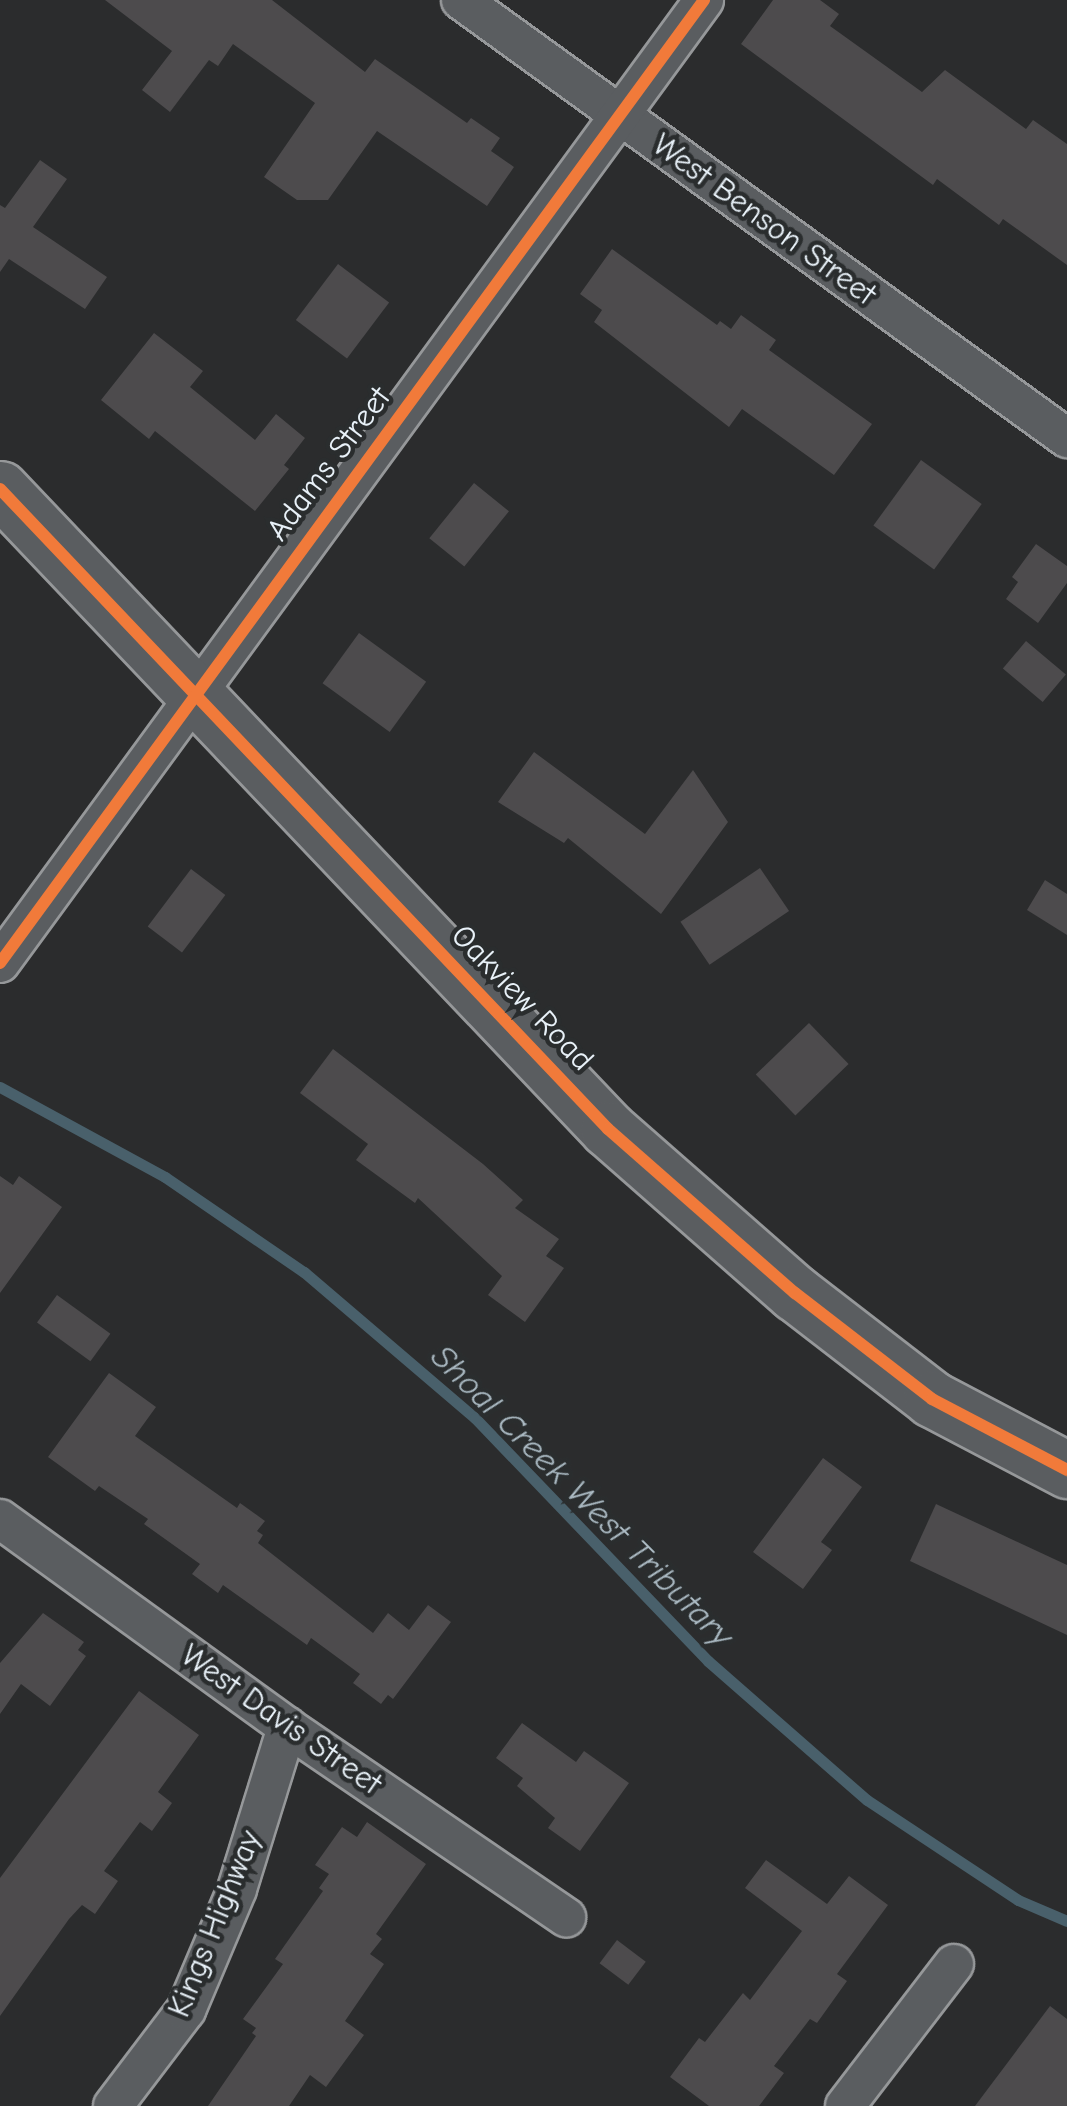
<!DOCTYPE html>
<style>
body{margin:0}
#map{position:relative;width:1067px;height:2106px;overflow:hidden;background:#2b2c2d;font-family:"Comic Neue",sans-serif}
div>[style]{position:absolute}
.stream>*{height:11px;margin:-5.5px;padding:0 5.5px;transform-origin:5.5px;border-radius:5.5px;background:#49606b}
.building>*{inset:0;background:#4d4b4d;transform-origin:0 0}
.roads{filter:drop-shadow(2px 0 #96989a) drop-shadow(-2px 0 #96989a) drop-shadow(0 2px #96989a) drop-shadow(0 -2px #96989a)}
.street>*{height:38px;margin:-19px;padding:0 19px;transform-origin:19px;border-radius:19px;background:#5a5d60}
.secondary>*{height:55px;margin:-27.5px;padding:0 27.5px;transform-origin:27.5px;border-radius:27.5px;background:#5a5d60}
.cycleway>*{height:12px;margin:-6px;padding:0 6px;transform-origin:6px;border-radius:6px;background:#f17a3a}
span{translate:-50% -50%;white-space:nowrap;text-align:center;line-height:1.15;-webkit-text-stroke:9px #2a2d2e;paint-order:stroke}
.street-label{font-size:32px;color:#e8f1f8}
.water-label{font-size:35px;color:#aab9c2;font-style:italic}
</style>
<div id="map">
<div class="stream">
<i style="left:0;top:1087px;width:188px;rotate:28.6deg"></i>
<i style="left:165px;top:1177px;width:168px;rotate:34.4deg"></i>
<i style="left:304px;top:1272px;width:225px;rotate:40.5deg"></i>
<i style="left:475px;top:1418px;width:337px;rotate:46.2deg"></i>
<i style="left:708px;top:1661px;width:211px;rotate:41.2deg"></i>
<i style="left:867px;top:1800px;width:181px;rotate:33.5deg"></i>
<i style="left:1018px;top:1900px;width:53px;rotate:23.2deg"></i>
</div>
<div class="building">
<i style="clip-path:polygon(105px 0,272px 0,365px 72px,375px 59px,467px 123px,471px 118px,500px 138px,491px 151px,514px 167px,487px 206px,377px 131px,328px 200px,297px 200px,264px 177px,315px 103px,233px 44px,218px 66px,209px 60px,170px 112px,142px 90px,172px 51px)"></i>
<i style="clip-path:polygon(773px 0,820px 0,839px 14px,830px 26px,922px 92px,945px 70px,1026px 129px,1033px 120px,1067px 144px,1067px 265px,1003px 219px,999px 225px,937px 179px,933px 185px,741px 44px)"></i>
<i style="clip-path:polygon(40px 160px,67px 179px,33px 227px,107px 277px,85px 309px,9px 259px,0 272px,0 205px,5px 208px)"></i>
<i style="clip-path:polygon(612px 249px,717px 325px,720px 321px,731px 329px,741px 315px,776px 340px,769px 350px,872px 424px,834px 475px,742px 409px,729px 427px,594px 322px,602px 310px,580px 294px)"></i>
<i style="left:338px;top:264px;width:64px;height:70px;rotate:37deg"></i>
<i style="clip-path:polygon(154px 333px,203px 371px,190px 387px,255px 440px,276px 414px,305px 438px,284px 465px,289px 469px,255px 511px,155px 431px,149px 439px,101px 400px)"></i>
<i style="left:921px;top:460px;width:75px;height:81px;rotate:36deg"></i>
<i style="left:474px;top:483px;width:45px;height:71px;rotate:39deg"></i>
<i style="clip-path:polygon(1036px 544px,1067px 566px,1067px 583px,1038px 623px,1006px 599px,1018px 582px,1012px 577px)"></i>
<i style="left:359px;top:633px;width:83px;height:62px;rotate:36deg"></i>
<i style="left:1026px;top:641px;width:52px;height:36px;rotate:40deg"></i>
<i style="clip-path:polygon(534px 752px,645px 834px,693px 770px,728px 822px,661px 914px,568px 838px,564px 843px,498px 802px)"></i>
<i style="left:760px;top:868px;width:52px;height:96px;rotate:56deg"></i>
<i style="left:191px;top:869px;width:43px;height:72px;rotate:37deg"></i>
<i style="clip-path:polygon(1045px 880px,1067px 894px,1067px 935px,1027px 910px)"></i>
<i style="left:809px;top:1023px;width:57px;height:74px;rotate:46deg"></i>
<i style="clip-path:polygon(333px 1049px,483px 1164px,523px 1200px,515px 1208px,559px 1239px,546px 1256px,564px 1268px,525px 1322px,488px 1295px,502px 1276px,418px 1198px,415px 1203px,356px 1160px,368px 1144px,300px 1093px)"></i>
<i style="clip-path:polygon(0 1176px,13px 1185px,19px 1176px,62px 1207px,0 1293px)"></i>
<i style="left:57px;top:1295px;width:66px;height:34px;rotate:36deg"></i>
<i style="clip-path:polygon(109px 1373px,156px 1407px,135px 1436px,237px 1508px,240px 1503px,265px 1521px,257px 1531px,263px 1535px,258px 1543px,373px 1633px,388px 1613px,409px 1630px,428px 1605px,451px 1622px,393px 1699px,388px 1695px,381px 1704px,353px 1683px,360px 1674px,311px 1638px,307px 1645px,223px 1585px,218px 1593px,192px 1574px,200px 1564px,144px 1524px,148px 1519px,99px 1486px,95px 1491px,48px 1457px)"></i>
<i style="clip-path:polygon(823px 1458px,862px 1487px,821px 1542px,832px 1550px,803px 1589px,753px 1552px)"></i>
<i style="clip-path:polygon(936px 1504px,1067px 1565px,1067px 1635px,910px 1561px)"></i>
<i style="clip-path:polygon(43px 1613px,84px 1642px,78px 1650px,86px 1656px,50px 1706px,21px 1684px,0 1714px,0 1663px)"></i>
<i style="clip-path:polygon(139px 1691px,199px 1735px,158px 1792px,172px 1803px,152px 1831px,140px 1822px,104px 1871px,118px 1881px,95px 1914px,82px 1905px,69px 1919px,0 2016px,0 1878px)"></i>
<i style="clip-path:polygon(522px 1723px,576px 1762px,584px 1751px,629px 1783px,580px 1851px,548px 1828px,555px 1818px,517px 1786px,523px 1778px,496px 1758px)"></i>
<i style="clip-path:polygon(367px 1822px,426px 1864px,376px 1934px,382px 1939px,370px 1954px,384px 1964px,345px 2021px,364px 2035px,326px 2087px,310px 2075px,289px 2106px,208px 2106px,256px 2036px,252px 2033px,256px 2028px,243px 2019px,283px 1964px,275px 1959px,323px 1891px,319px 1888px,329px 1874px,315px 1865px,342px 1827px,357px 1837px)"></i>
<i style="clip-path:polygon(766px 1860px,827px 1904px,849px 1876px,888px 1905px,837px 1974px,847px 1981px,817px 2023px,810px 2019px,774px 2066px,784px 2073px,759px 2106px,709px 2106px,670px 2077px,699px 2038px,705px 2042px,743px 1993px,750px 2000px,802px 1931px,745px 1888px)"></i>
<i style="left:617px;top:1940px;width:36px;height:29px;rotate:37deg"></i>
<i style="clip-path:polygon(1050px 2006px,1067px 2019px,1067px 2106px,975px 2106px)"></i>
</div>
<div class="roads">
<div class="street">
<i style="left:461px;top:0;width:748px;rotate:35.86deg"></i>
<i style="left:0;top:963px;width:1193px;rotate:-53.83deg"></i>
<i style="left:0;top:1519px;width:354px;rotate:35.9deg"></i>
<i style="left:287px;top:1727px;width:338px;rotate:34.3deg"></i>
<i style="left:113px;top:2106px;width:121px;rotate:-52.8deg"></i>
<i style="left:186px;top:2010px;width:131px;rotate:-67.1deg"></i>
<i style="left:237px;top:1889px;width:170px;rotate:-72.8deg"></i>
<i style="left:845px;top:2106px;width:179px;rotate:-52.5deg"></i>
</div>
<div class="secondary">
<i style="left:0;top:489px;width:883px;rotate:46.47deg"></i>
<i style="left:608px;top:1129px;width:249px;rotate:41.3deg"></i>
<i style="left:795px;top:1293px;width:173px;rotate:37.7deg"></i>
<i style="left:932px;top:1399px;width:153px;rotate:27.7deg"></i>
</div>
</div>
<div class="cycleway">
<i style="left:0;top:489px;width:883px;rotate:46.47deg"></i>
<i style="left:608px;top:1129px;width:249px;rotate:41.3deg"></i>
<i style="left:795px;top:1293px;width:173px;rotate:37.7deg"></i>
<i style="left:932px;top:1399px;width:153px;rotate:27.7deg"></i>
<i style="left:0;top:963px;width:1193px;rotate:-53.83deg"></i>
</div>
<div class="street-label">
<span style="left:764px;top:220px;rotate:36deg">West Benson Street</span>
<span style="left:329px;top:464px;rotate:-53deg">Adams Street</span>
<span style="left:522px;top:998px;rotate:46deg">Oakview Road</span>
<span style="left:281px;top:1720px;rotate:35deg">West Davis Street</span>
<span style="left:215px;top:1924px;rotate:-68deg">Kings Highway</span>
</div>
<div class="water-label">
<span style="left:582px;top:1496px;rotate:45deg">Shoal Creek West Tributary</span>
</div>
</div>
